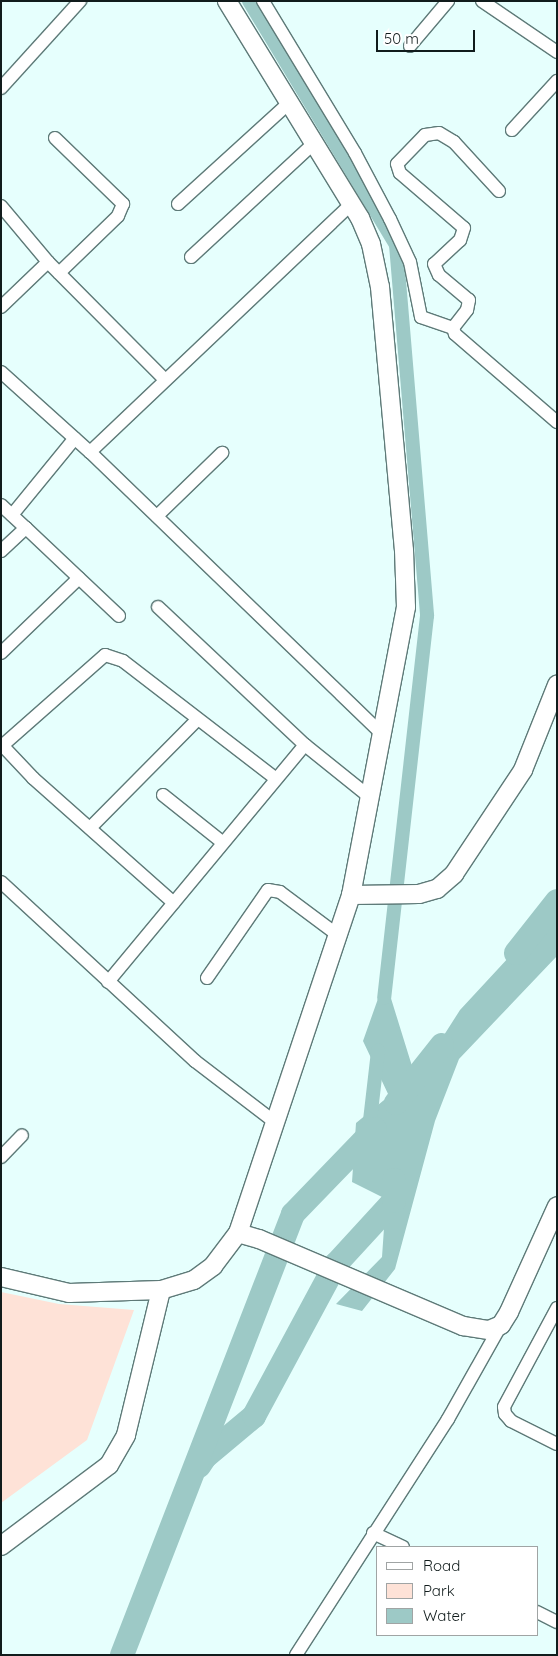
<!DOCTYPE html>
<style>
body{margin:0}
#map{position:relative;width:558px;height:1656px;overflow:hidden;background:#e6fffd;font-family:Quicksand,sans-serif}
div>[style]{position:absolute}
.green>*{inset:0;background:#fee2d7}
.water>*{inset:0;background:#9dc9c6}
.canal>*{height:14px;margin:-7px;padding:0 7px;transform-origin:7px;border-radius:7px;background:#9dc9c6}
.river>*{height:24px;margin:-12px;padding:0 12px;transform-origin:12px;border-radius:12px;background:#9dc9c6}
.roads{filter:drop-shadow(1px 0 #5e7a78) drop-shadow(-1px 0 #5e7a78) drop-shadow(0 1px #5e7a78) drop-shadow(0 -1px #5e7a78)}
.street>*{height:12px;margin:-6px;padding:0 6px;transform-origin:6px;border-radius:6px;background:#fff}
.secondary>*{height:18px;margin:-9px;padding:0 9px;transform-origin:9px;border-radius:9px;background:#fff}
span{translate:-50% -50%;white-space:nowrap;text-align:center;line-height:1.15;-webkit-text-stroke:5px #fff;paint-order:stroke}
.frame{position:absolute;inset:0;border:2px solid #111c1c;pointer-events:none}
.legend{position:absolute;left:376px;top:1546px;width:162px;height:90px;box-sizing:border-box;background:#fff;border:1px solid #a0a4a4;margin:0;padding:6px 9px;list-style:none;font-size:15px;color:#111c1c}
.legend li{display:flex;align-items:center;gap:10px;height:25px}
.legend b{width:25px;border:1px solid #a0a4a4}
.scale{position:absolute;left:376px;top:30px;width:99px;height:22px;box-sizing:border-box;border:2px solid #111c1c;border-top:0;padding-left:6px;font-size:15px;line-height:18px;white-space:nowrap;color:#111c1c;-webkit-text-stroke:4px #fff;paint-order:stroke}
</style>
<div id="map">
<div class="green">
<i style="clip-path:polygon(1px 1292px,59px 1304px,134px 1310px,87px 1440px,1px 1503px)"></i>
</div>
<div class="water">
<i style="clip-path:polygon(557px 905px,557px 956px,459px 1059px,435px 1121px,395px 1269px,362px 1311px,336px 1304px,382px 1257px,386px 1199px,352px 1182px,356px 1123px,389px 1096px,363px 1041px,385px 979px,416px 1079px,460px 1010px)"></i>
</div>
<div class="canal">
<i style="left:249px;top:1px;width:285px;rotate:58.9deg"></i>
<i style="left:396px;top:245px;width:372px;rotate:85.2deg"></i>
<i style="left:427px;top:616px;width:384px;rotate:96.4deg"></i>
<i style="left:369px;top:1129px;width:79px;rotate:-83.4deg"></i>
</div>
<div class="river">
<i style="left:516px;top:953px;width:66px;rotate:-51.7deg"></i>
<i style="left:396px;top:1103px;width:74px;rotate:-51.6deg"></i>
<i style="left:199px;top:1466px;width:11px;rotate:-56deg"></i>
<i style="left:205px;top:1457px;width:64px;rotate:-39.9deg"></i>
<i style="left:254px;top:1416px;width:173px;rotate:-61.7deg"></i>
<i style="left:336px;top:1264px;width:86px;rotate:-47.4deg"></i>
<i style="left:394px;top:1201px;width:21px;rotate:-90deg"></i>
<i style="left:122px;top:1655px;width:473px;rotate:-68.8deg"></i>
<i style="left:293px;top:1214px;width:118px;rotate:-46deg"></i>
</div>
<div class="roads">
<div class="street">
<i style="left:263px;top:1px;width:178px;rotate:58.8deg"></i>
<i style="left:355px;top:153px;width:75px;rotate:62.1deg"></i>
<i style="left:390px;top:219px;width:47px;rotate:65.1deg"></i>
<i style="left:410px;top:262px;width:56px;rotate:78.7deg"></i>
<i style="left:421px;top:317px;width:34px;rotate:19deg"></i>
<i style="left:482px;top:1px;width:91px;rotate:34.2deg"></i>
<i style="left:410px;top:46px;width:59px;rotate:-49.8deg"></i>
<i style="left:1px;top:88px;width:118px;rotate:-47.8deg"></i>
<i style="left:512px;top:130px;width:67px;rotate:-47.4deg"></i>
<i style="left:55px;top:138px;width:95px;rotate:44.1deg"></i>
<i style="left:123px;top:204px;width:13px;rotate:113deg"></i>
<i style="left:118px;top:216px;width:82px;rotate:136deg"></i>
<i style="left:499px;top:191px;width:67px;rotate:-132.6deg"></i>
<i style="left:454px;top:142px;width:17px;rotate:-149deg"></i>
<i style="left:439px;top:133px;width:14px;rotate:172deg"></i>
<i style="left:425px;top:135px;width:40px;rotate:134deg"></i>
<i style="left:397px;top:164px;width:9px;rotate:72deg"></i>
<i style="left:400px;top:173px;width:84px;rotate:40.7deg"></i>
<i style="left:464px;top:228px;width:13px;rotate:108deg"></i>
<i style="left:460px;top:240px;width:35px;rotate:137deg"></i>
<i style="left:434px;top:264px;width:12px;rotate:66deg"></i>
<i style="left:439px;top:275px;width:39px;rotate:40deg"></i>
<i style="left:469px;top:300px;width:10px;rotate:101deg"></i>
<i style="left:467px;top:310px;width:23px;rotate:128deg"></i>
<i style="left:453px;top:328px;width:6px;rotate:72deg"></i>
<i style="left:455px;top:334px;width:135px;rotate:40.8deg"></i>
<i style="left:178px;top:204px;width:150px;rotate:-42.3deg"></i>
<i style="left:1px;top:206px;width:73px;rotate:50deg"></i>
<i style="left:48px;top:262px;width:165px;rotate:45.2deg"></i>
<i style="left:191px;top:257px;width:168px;rotate:-42.8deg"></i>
<i style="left:1px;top:307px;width:65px;rotate:-43.8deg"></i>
<i style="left:1px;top:372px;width:120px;rotate:42deg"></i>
<i style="left:90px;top:452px;width:407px;rotate:44deg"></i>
<i style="left:90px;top:452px;width:360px;rotate:-43.5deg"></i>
<i style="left:1px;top:505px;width:34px;rotate:43deg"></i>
<i style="left:12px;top:515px;width:99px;rotate:-50.7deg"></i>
<i style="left:157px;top:516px;width:91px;rotate:-44.1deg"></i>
<i style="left:1px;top:551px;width:34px;rotate:-43deg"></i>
<i style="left:26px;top:528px;width:128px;rotate:43.4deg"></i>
<i style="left:158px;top:607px;width:202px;rotate:43.2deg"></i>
<i style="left:1px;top:653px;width:108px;rotate:-43.9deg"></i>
<i style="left:1px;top:744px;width:47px;rotate:46.7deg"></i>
<i style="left:33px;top:778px;width:188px;rotate:41.6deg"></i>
<i style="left:3px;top:745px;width:136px;rotate:-41.4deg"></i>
<i style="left:105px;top:655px;width:19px;rotate:18deg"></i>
<i style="left:123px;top:661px;width:193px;rotate:37.6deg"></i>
<i style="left:163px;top:795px;width:75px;rotate:38.5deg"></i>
<i style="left:90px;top:828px;width:152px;rotate:-45.3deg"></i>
<i style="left:1px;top:882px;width:264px;rotate:42.7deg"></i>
<i style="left:195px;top:1061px;width:102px;rotate:37.4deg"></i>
<i style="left:207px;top:978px;width:107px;rotate:-55.3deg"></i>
<i style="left:268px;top:890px;width:12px;rotate:9deg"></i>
<i style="left:280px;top:892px;width:74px;rotate:36.7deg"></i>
<i style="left:108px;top:982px;width:308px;rotate:-50.3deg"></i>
<i style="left:305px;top:745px;width:85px;rotate:38.8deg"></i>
<i style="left:1px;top:1157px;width:30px;rotate:-46deg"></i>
<i style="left:557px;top:1308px;width:112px;rotate:118.2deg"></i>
<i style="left:504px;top:1407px;width:7px;rotate:82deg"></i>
<i style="left:505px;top:1414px;width:9px;rotate:49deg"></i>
<i style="left:511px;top:1421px;width:51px;rotate:26.6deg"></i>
<i style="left:373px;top:1533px;width:33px;rotate:25deg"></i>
<i style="left:537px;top:1612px;width:22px;rotate:27deg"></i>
<i style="left:296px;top:1655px;width:281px;rotate:-57.2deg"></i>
<i style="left:448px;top:1419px;width:108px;rotate:-60.6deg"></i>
</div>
<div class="secondary">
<i style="left:227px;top:1px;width:255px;rotate:58.5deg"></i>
<i style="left:360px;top:218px;width:28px;rotate:67deg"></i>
<i style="left:371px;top:244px;width:44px;rotate:78.2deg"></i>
<i style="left:380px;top:287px;width:264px;rotate:84.8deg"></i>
<i style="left:404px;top:550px;width:57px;rotate:88deg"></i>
<i style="left:406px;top:607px;width:293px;rotate:100.8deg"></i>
<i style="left:238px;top:1233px;width:22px;rotate:16deg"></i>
<i style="left:259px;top:1239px;width:222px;rotate:23.1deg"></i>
<i style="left:463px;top:1326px;width:26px;rotate:9deg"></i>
<i style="left:489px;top:1330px;width:13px;rotate:-23deg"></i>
<i style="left:501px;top:1325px;width:15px;rotate:-58deg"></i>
<i style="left:509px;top:1312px;width:116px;rotate:-65.6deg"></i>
<i style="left:1px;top:1277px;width:70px;rotate:13.2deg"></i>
<i style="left:69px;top:1293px;width:92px;rotate:-1.9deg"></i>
<i style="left:1px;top:1546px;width:135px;rotate:-36.9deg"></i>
<i style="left:109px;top:1465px;width:34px;rotate:-60deg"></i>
<i style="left:126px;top:1435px;width:149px;rotate:-76.4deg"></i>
<i style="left:161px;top:1290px;width:34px;rotate:-17deg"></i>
<i style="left:194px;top:1280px;width:24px;rotate:-36deg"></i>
<i style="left:213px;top:1266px;width:41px;rotate:-52.9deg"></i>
<i style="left:238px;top:1233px;width:356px;rotate:-71.5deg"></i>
<i style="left:351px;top:895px;width:68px;rotate:-0.8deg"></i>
<i style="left:419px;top:894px;width:19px;rotate:-16deg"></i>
<i style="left:437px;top:889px;width:23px;rotate:-41deg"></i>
<i style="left:454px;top:874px;width:125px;rotate:-56.4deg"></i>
<i style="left:523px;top:770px;width:92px;rotate:-68.2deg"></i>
</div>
</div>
<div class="frame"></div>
<ul class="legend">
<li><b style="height:6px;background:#fff"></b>Road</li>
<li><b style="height:14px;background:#fee2d7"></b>Park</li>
<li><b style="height:14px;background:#9dc9c6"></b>Water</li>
</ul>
<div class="scale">50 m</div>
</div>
